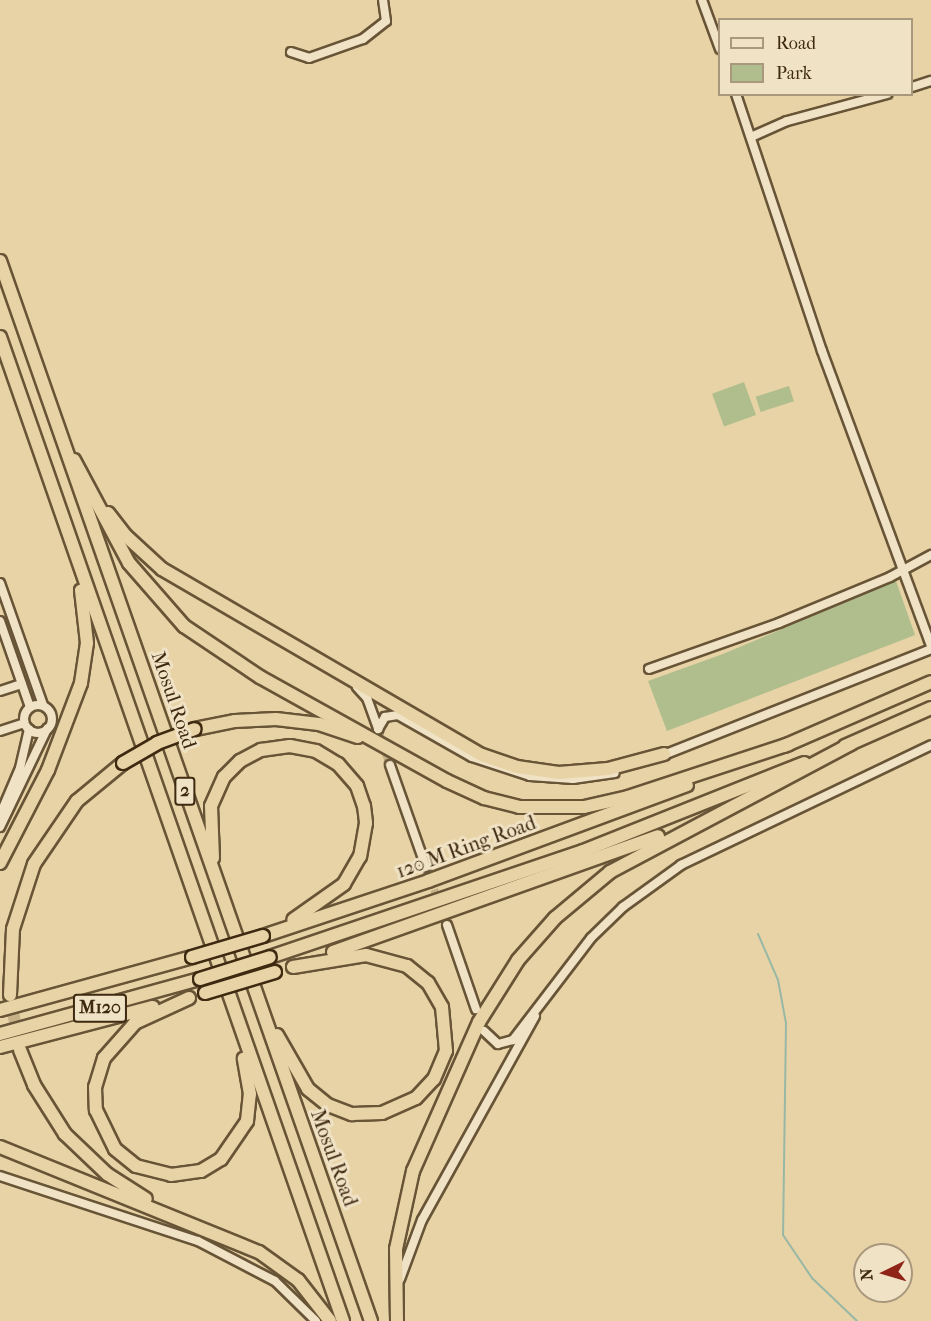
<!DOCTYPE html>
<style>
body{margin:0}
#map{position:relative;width:931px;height:1321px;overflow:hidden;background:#e8d3a6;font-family:"IM FELL French Canon",serif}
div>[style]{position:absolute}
.green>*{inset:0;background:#afbe8c;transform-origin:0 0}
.stream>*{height:2px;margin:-1px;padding:0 1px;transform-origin:1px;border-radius:1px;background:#98b8a5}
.minor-tunnel>*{height:8px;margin-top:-4px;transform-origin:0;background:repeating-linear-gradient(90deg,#c6b188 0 8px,transparent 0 12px)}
.highway-tunnel>*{height:12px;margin-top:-6px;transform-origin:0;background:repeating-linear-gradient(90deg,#c6b188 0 12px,transparent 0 18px)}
.roads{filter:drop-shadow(2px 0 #685436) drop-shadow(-2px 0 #685436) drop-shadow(0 2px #685436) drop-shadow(0 -2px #685436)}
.minor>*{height:8px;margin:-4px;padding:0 4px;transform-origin:4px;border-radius:4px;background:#f0e2c5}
.minor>.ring{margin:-4px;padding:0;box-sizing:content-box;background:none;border:8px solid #f0e2c5;border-radius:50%}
.highway>*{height:12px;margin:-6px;padding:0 6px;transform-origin:6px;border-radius:6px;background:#e8d3a6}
.bridges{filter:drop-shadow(2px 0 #3e2911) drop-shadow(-2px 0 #3e2911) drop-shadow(0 2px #3e2911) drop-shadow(0 -2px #3e2911)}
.highway-bridge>*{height:12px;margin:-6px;padding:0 6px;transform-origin:6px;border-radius:6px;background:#e8d3a6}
span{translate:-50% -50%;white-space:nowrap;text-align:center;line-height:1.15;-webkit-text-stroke:6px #f0e2c5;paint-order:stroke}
.shield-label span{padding:2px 4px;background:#f0e2c5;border:2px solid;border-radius:4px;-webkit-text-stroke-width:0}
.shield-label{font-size:18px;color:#3e2911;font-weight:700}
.street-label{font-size:20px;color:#3e2911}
.legend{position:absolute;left:718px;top:18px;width:195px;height:78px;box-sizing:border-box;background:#f0e2c5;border:2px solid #a9987d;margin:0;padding:8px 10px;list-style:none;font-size:18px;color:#3e2911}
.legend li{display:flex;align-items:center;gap:12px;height:30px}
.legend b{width:30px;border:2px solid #a9987d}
.north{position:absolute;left:853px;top:1243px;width:60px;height:60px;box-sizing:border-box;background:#f0e2c5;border:2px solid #a9987d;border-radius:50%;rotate:265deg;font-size:16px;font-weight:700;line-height:24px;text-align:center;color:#3e2911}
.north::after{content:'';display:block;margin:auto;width:21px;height:27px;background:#8f2418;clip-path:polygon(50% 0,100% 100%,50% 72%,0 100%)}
</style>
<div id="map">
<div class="green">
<i style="left:744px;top:382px;width:35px;height:34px;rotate:70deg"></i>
<i style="left:789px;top:386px;width:16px;height:35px;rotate:72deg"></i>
<i style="clip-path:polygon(896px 581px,915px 635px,667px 731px,648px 681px,723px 654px)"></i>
</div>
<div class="stream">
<i style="left:758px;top:934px;width:50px;rotate:66.5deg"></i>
<i style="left:778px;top:980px;width:44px;rotate:79.5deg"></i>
<i style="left:786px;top:1023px;width:212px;rotate:90.8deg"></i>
<i style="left:783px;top:1235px;width:52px;rotate:56deg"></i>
<i style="left:812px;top:1278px;width:62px;rotate:43.7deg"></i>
</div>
<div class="minor-tunnel">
<i style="left:378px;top:729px;width:38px;rotate:72deg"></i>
<i style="left:426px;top:867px;width:62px;rotate:70.1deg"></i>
</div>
<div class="highway-tunnel">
<i style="left:10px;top:995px;width:56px;rotate:79.7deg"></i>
</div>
<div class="roads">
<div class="minor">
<i style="left:702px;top:0;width:52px;rotate:69.8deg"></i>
<i style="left:291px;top:52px;width:19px;rotate:18deg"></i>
<i style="left:309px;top:58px;width:57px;rotate:-19.4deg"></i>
<i style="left:363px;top:39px;width:29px;rotate:-38deg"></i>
<i style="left:386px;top:21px;width:21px;rotate:-98deg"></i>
<i style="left:912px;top:87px;width:20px;rotate:-18deg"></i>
<i style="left:736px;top:94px;width:271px;rotate:71.5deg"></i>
<i style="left:822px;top:351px;width:314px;rotate:69.7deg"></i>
<i style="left:751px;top:137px;width:39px;rotate:-24deg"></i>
<i style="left:787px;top:121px;width:104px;rotate:-15.1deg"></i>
<i style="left:0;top:583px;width:129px;rotate:70.6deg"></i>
<i style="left:0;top:621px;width:91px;rotate:70.8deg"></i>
<i style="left:649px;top:669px;width:138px;rotate:-19.5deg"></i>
<i style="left:779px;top:623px;width:120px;rotate:-22.5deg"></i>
<i style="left:890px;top:577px;width:47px;rotate:-28.2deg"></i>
<i style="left:357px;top:687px;width:15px;rotate:48deg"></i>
<i style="left:367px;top:698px;width:33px;rotate:70deg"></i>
<i style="left:0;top:691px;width:23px;rotate:-18deg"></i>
<i class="ring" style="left:24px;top:705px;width:20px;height:20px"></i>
<i style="left:378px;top:729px;width:14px;rotate:-60deg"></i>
<i style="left:385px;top:717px;width:13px;rotate:-9deg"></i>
<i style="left:398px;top:715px;width:85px;rotate:29.6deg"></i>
<i style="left:472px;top:757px;width:61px;rotate:18.1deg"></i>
<i style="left:530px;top:776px;width:43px;rotate:4deg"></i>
<i style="left:573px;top:779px;width:42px;rotate:-8.1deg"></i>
<i style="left:0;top:731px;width:25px;rotate:-18deg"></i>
<i style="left:661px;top:756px;width:290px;rotate:-21.6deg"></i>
<i style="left:390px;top:765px;width:108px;rotate:70.6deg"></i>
<i style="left:0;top:815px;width:51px;rotate:-66.9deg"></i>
<i style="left:20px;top:768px;width:40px;rotate:-77deg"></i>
<i style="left:0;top:827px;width:109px;rotate:-64.4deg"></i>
<i style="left:447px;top:925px;width:89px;rotate:71deg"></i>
<i style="left:484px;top:1031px;width:19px;rotate:43deg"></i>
<i style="left:498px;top:1044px;width:16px;rotate:-15deg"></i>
<i style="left:513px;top:1040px;width:128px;rotate:-52.6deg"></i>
<i style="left:591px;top:938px;width:45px;rotate:-44.1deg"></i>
<i style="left:623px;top:907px;width:72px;rotate:-35.9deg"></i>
<i style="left:681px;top:865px;width:277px;rotate:-25.6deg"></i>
<i style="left:0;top:1176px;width:208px;rotate:18.2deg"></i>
<i style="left:198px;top:1241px;width:87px;rotate:27.5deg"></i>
<i style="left:275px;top:1281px;width:57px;rotate:44.3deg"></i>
<i style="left:400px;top:1279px;width:63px;rotate:-69.6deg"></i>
<i style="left:422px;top:1220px;width:233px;rotate:-61deg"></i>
</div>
<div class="highway">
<i style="left:0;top:261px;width:1123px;rotate:70.71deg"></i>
<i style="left:0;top:337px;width:1042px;rotate:70.78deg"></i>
<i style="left:74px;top:460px;width:117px;rotate:61.9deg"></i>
<i style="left:129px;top:563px;width:84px;rotate:48.9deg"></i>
<i style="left:184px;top:626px;width:92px;rotate:33.9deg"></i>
<i style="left:260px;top:677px;width:214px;rotate:29.1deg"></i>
<i style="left:447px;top:781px;width:41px;rotate:24.7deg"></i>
<i style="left:484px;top:798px;width:36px;rotate:14deg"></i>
<i style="left:519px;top:807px;width:65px"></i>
<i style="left:584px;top:807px;width:45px;rotate:-12.8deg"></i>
<i style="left:628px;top:797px;width:169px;rotate:-18.2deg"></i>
<i style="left:108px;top:513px;width:29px;rotate:52deg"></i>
<i style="left:126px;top:536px;width:49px;rotate:42.5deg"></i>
<i style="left:162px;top:569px;width:370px;rotate:30.2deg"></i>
<i style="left:482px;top:755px;width:37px;rotate:19deg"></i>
<i style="left:517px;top:767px;width:42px;rotate:8.1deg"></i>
<i style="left:559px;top:773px;width:49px;rotate:-4.7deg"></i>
<i style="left:608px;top:769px;width:58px;rotate:-15deg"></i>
<i style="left:195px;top:729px;width:41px;rotate:-11.3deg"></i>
<i style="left:235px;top:721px;width:41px;rotate:-2.8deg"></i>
<i style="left:276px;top:719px;width:43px;rotate:6.6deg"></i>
<i style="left:319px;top:724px;width:41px;rotate:18.4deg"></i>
<i style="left:784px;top:746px;width:160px;rotate:-23.5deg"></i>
<i style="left:845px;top:746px;width:94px;rotate:-23.8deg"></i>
<i style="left:213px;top:858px;width:52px;rotate:-92.2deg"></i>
<i style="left:211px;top:806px;width:32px;rotate:-66deg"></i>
<i style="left:224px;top:777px;width:23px;rotate:-45deg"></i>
<i style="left:240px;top:761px;width:24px;rotate:-28deg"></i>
<i style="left:261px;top:750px;width:29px;rotate:-8deg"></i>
<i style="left:290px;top:746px;width:26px;rotate:11deg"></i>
<i style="left:316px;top:751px;width:26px;rotate:31deg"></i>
<i style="left:338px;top:764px;width:29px;rotate:49deg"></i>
<i style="left:357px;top:786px;width:21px;rotate:71deg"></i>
<i style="left:364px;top:806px;width:17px;rotate:83deg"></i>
<i style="left:366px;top:823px;width:34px;rotate:100deg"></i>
<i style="left:360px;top:856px;width:32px;rotate:120deg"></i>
<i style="left:344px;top:884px;width:62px;rotate:144.8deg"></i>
<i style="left:0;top:863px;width:105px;rotate:-62.7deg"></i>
<i style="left:48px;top:770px;width:93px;rotate:-69.2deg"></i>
<i style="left:81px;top:683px;width:40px;rotate:-81.5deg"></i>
<i style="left:87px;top:643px;width:53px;rotate:-96.5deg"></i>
<i style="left:263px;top:936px;width:174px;rotate:-18.4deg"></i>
<i style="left:428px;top:881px;width:276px;rotate:-20.3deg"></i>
<i style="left:333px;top:952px;width:345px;rotate:-19.6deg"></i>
<i style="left:270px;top:957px;width:330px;rotate:-18.7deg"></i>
<i style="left:583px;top:851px;width:238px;rotate:-21.7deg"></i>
<i style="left:10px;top:995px;width:66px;rotate:-87.4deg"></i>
<i style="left:13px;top:929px;width:68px;rotate:-72.1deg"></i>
<i style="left:34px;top:864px;width:76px;rotate:-55.7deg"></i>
<i style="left:77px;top:801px;width:60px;rotate:-39.6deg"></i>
<i style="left:189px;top:998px;width:60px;rotate:155.2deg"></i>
<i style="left:135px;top:1023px;width:47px;rotate:131.5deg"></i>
<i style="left:104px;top:1058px;width:30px;rotate:107deg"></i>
<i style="left:95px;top:1087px;width:23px;rotate:88deg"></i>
<i style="left:96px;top:1110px;width:43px;rotate:64deg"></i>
<i style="left:115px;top:1149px;width:27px;rotate:39deg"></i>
<i style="left:136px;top:1166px;width:36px;rotate:14deg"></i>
<i style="left:171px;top:1175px;width:30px;rotate:-8deg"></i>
<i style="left:201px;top:1171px;width:23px;rotate:-31deg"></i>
<i style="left:221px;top:1159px;width:46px;rotate:-55.6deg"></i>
<i style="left:247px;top:1121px;width:27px;rotate:-84deg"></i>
<i style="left:250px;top:1094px;width:36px;rotate:-100deg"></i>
<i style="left:0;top:1010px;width:199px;rotate:-15.4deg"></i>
<i style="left:0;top:1034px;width:207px;rotate:-15.4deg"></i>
<i style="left:277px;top:1035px;width:62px;rotate:60.1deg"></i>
<i style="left:308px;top:1089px;width:26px;rotate:39deg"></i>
<i style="left:328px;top:1105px;width:26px;rotate:21deg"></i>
<i style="left:352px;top:1114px;width:30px;rotate:-2deg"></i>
<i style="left:382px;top:1113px;width:37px;rotate:-24deg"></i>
<i style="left:416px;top:1098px;width:26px;rotate:-47deg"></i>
<i style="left:434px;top:1079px;width:30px;rotate:-67deg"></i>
<i style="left:446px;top:1051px;width:44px;rotate:-95.2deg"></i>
<i style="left:442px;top:1007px;width:28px;rotate:-120deg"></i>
<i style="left:428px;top:983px;width:27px;rotate:-141deg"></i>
<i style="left:407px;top:966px;width:42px;rotate:-165deg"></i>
<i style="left:366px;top:955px;width:74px;rotate:170.7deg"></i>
<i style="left:0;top:1047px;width:158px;rotate:-14.7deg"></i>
<i style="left:20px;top:1050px;width:38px;rotate:68deg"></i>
<i style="left:34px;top:1085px;width:58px;rotate:57.7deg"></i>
<i style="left:65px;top:1134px;width:58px;rotate:43.6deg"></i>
<i style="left:107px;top:1174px;width:46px;rotate:32.7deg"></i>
<i style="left:0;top:1147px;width:279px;rotate:22.1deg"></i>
<i style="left:259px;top:1252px;width:48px;rotate:35.7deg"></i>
<i style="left:298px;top:1280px;width:52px;rotate:52deg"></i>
<i style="left:397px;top:1321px;width:72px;rotate:-90.8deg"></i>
<i style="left:396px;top:1249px;width:80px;rotate:-77.7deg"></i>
<i style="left:413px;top:1171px;width:163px;rotate:-66.1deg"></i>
<i style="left:479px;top:1022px;width:73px;rotate:-57.8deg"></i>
<i style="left:518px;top:960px;width:56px;rotate:-48.6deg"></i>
<i style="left:555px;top:918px;width:72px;rotate:-39.9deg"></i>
<i style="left:610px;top:872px;width:273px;rotate:-28deg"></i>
</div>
</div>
<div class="bridges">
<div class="highway-bridge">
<i style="left:123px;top:763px;width:39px;rotate:-30deg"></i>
<i style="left:157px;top:743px;width:40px;rotate:-20.2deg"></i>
<i style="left:192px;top:957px;width:74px;rotate:-16.5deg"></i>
<i style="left:200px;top:979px;width:73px;rotate:-17.4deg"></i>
<i style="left:205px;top:993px;width:73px;rotate:-16.7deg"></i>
</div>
</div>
<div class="shield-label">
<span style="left:185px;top:791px">2</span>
<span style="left:100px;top:1008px">M120</span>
</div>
<div class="street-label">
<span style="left:174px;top:700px;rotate:71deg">Mosul Road</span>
<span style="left:466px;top:847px;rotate:-20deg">120 M Ring Road</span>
<span style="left:334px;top:1158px;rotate:70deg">Mosul Road</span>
</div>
<ul class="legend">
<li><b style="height:8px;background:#f0e2c5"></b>Road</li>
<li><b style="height:16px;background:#afbe8c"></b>Park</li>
</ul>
<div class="north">N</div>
</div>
